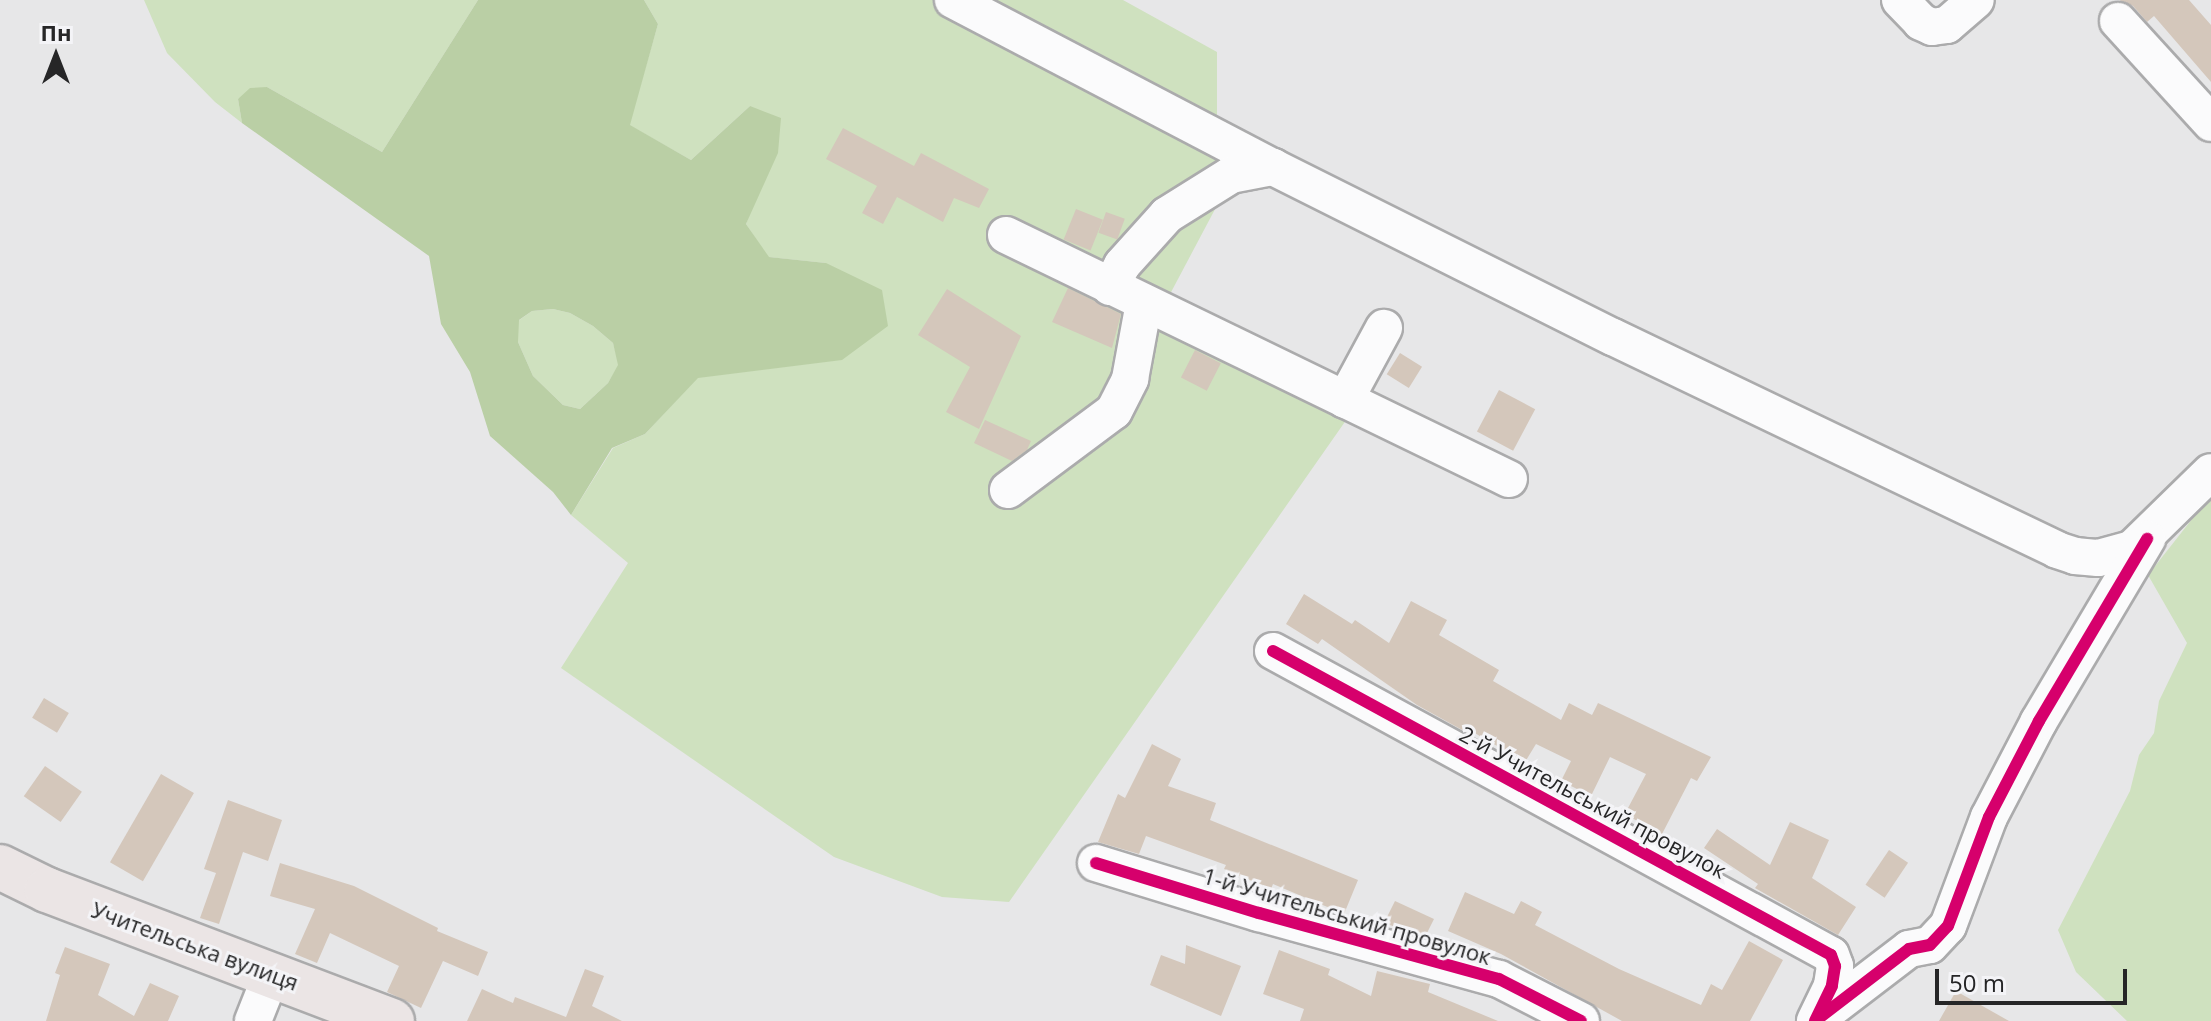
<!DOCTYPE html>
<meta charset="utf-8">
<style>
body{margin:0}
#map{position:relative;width:2211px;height:1021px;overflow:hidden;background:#e7e7e8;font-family:"Open Sans",sans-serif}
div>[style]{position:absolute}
.green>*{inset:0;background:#cfe1bf}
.forest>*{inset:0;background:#bacfa5}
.building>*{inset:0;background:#d4c7bb;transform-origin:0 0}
.roads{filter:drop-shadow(2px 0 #ababac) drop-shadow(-2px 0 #ababac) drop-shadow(0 2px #ababac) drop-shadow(0 -2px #ababac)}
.minor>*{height:36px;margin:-18px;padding:0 18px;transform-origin:18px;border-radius:18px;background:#fbfbfc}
.major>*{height:44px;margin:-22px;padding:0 22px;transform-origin:22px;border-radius:22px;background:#ebe5e5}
.cycleway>*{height:12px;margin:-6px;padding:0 6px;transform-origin:6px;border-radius:6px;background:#d6006c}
span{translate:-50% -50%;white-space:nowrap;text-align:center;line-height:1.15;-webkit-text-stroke:6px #f4f4f7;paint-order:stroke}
.street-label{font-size:22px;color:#262627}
.north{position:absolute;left:16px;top:16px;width:80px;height:80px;-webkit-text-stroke:6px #f4f4f7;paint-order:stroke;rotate:0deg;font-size:22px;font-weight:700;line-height:32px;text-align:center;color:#262627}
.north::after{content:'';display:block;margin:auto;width:28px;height:36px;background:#262627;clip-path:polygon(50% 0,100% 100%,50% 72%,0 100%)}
.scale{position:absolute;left:1935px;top:969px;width:192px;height:36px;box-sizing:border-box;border:4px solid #262627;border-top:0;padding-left:10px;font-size:24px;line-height:28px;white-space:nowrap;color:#262627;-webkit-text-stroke:6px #f4f4f7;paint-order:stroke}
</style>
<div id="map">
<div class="green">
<i style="clip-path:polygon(144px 0,478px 0,382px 152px,267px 87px,238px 99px,242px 123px,215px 102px,167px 53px)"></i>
<i style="clip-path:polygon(644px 0,1123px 0,1217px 52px,1217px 133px,1248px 147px,1160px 313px,1349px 416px,1009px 902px,942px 897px,834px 857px,561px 668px,628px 563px,571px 515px,613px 448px,645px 434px,698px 377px,741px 371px,826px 263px,768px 257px,746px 224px,758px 192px,750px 106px,691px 160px,629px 125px,658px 24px)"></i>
<i style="clip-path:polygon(553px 309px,570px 313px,593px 326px,613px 343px,619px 365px,608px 383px,580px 409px,563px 405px,533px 376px,518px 342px,518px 321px,532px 311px)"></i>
<i style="clip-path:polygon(2211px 495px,2211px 1021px,2127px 1021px,2076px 972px,2058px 930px,2130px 791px,2139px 755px,2154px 733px,2159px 701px,2187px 643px,2148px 575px)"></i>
</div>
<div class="forest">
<i style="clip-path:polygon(evenodd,478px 0,644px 0,658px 24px,630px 125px,691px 160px,750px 106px,781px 118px,778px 153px,746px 224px,769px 257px,826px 263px,882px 290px,888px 326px,842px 360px,698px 378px,645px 434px,612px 448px,571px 515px,553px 492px,490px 436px,470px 372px,441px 324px,429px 256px,242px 123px,238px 99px,250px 88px,267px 87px,382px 152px,478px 0,553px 309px,570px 313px,593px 326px,613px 343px,618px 365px,608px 383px,580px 409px,563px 405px,533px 376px,518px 342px,519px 320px,532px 311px,553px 309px)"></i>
</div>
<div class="building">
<i style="clip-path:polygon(2119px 0,2189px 0,2211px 25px,2211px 82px,2154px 16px,2147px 22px,2133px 6px)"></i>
<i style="clip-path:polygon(843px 128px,914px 166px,921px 153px,989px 189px,979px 208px,954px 198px,943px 222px,897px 197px,883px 224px,862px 213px,877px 186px,826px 159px)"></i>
<i style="left:1076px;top:209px;width:29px;height:33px;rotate:22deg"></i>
<i style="left:1106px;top:212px;width:20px;height:22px;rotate:20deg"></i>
<i style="clip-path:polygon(1068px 288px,1121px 314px,1112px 348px,1052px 322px)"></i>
<i style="clip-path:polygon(947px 289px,1021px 336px,979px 429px,946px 412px,970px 367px,918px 335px)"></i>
<i style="left:1195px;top:350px;width:29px;height:31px;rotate:27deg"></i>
<i style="left:1400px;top:353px;width:26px;height:25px;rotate:32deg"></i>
<i style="left:1499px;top:390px;width:41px;height:47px;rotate:28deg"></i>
<i style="clip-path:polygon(985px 420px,1031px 441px,1027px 450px,1012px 461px,974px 443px)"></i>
<i style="clip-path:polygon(1304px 594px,1352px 624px,1355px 620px,1389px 643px,1411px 601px,1447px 620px,1439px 635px,1499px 670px,1493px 681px,1561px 720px,1569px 703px,1592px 715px,1598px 703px,1711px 757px,1697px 781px,1691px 778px,1662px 834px,1628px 816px,1628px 808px,1646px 774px,1610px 757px,1591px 796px,1561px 781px,1571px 761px,1536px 744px,1525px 762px,1466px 728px,1464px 731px,1417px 705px,1322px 639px,1318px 644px,1286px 624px)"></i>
<i style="left:44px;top:698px;width:29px;height:23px;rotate:31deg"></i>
<i style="clip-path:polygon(1152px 744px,1181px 759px,1168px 786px,1216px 803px,1210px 820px,1358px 880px,1344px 914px,1273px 884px,1271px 889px,1224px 869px,1226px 865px,1146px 836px,1139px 854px,1098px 842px,1118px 794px,1125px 798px)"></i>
<i style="left:45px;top:766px;width:45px;height:37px;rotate:35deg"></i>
<i style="left:161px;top:774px;width:38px;height:102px;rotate:30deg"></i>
<i style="clip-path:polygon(228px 800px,282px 820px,268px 861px,243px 852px,219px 924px,200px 918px,216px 873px,204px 869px)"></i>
<i style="clip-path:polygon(1790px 822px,1829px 840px,1812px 878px,1856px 907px,1838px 935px,1755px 888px,1758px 884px,1704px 848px,1717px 829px,1770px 865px)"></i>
<i style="left:1889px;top:850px;width:23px;height:42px;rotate:34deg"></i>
<i style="clip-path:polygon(280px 863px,354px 886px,438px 928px,437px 931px,488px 952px,478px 976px,443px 961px,421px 1008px,387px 992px,399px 966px,330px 933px,317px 963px,295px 954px,315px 909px,270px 896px)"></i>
<i style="clip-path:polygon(1465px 892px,1514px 914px,1521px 901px,1542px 912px,1535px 925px,1619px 969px,1701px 1005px,1711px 984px,1722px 990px,1749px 941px,1783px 960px,1750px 1021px,1622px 1021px,1501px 954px,1448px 931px)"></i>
<i style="clip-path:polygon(1395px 901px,1434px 919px,1425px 937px,1384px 923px)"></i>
<i style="clip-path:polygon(1186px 945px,1241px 966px,1221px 1016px,1150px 985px,1161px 955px,1185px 964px)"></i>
<i style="clip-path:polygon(65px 947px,110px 964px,98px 995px,134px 1016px,150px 983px,179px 996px,168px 1021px,46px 1021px,60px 975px,55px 973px)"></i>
<i style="clip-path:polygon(1279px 950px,1330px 969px,1328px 975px,1371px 996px,1377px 971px,1430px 984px,1428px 992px,1498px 1021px,1300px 1021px,1304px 1009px,1263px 994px)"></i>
<i style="clip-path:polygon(585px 969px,604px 976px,592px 1006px,622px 1021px,467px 1021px,482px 989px,513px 1003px,515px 997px,566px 1017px)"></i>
<i style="clip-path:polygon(1956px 991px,2009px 1021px,1939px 1021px)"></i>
</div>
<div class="roads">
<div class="minor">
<i style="left:953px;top:0;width:361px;rotate:27.6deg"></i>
<i style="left:1273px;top:167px;width:380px;rotate:26.6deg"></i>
<i style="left:1613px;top:337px;width:492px;rotate:25.6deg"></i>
<i style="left:2057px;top:550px;width:19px;rotate:18deg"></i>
<i style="left:2075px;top:556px;width:23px;rotate:5deg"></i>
<i style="left:2098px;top:558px;width:35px;rotate:-15deg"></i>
<i style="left:2132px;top:549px;width:110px;rotate:-44.3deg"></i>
<i style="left:1900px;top:0;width:30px;rotate:46deg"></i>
<i style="left:1921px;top:22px;width:12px;rotate:24deg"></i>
<i style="left:1932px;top:27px;width:15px;rotate:-8deg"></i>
<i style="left:1947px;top:25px;width:38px;rotate:-41deg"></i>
<i style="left:2118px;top:21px;width:138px;rotate:47.6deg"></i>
<i style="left:1006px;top:235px;width:559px;rotate:25.88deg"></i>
<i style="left:1110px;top:287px;width:25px;rotate:-61deg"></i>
<i style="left:1122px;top:265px;width:67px;rotate:-48deg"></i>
<i style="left:1167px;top:215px;width:75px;rotate:-32deg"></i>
<i style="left:1231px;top:175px;width:43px;rotate:-10.8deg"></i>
<i style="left:1345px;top:400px;width:82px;rotate:-61.6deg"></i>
<i style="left:1008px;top:490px;width:132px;rotate:-36.7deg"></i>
<i style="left:1114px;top:411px;width:36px;rotate:-63deg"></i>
<i style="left:1130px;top:379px;width:77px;rotate:-79.6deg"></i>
<i style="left:1273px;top:651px;width:635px;rotate:28.58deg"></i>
<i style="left:1831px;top:955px;width:12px;rotate:70deg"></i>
<i style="left:1835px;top:966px;width:20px;rotate:99deg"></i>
<i style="left:1832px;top:986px;width:39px;rotate:116deg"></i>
<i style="left:1096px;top:863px;width:170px;rotate:17.1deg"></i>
<i style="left:1259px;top:913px;width:249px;rotate:15.4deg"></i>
<i style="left:1499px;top:979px;width:92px;rotate:27.1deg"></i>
<i style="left:1820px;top:1017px;width:112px;rotate:-37.4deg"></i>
<i style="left:1909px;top:949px;width:21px;rotate:-11deg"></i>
<i style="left:1930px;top:945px;width:26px;rotate:-47deg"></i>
<i style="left:1948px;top:926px;width:116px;rotate:-69.4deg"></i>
<i style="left:1989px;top:817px;width:108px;rotate:-62.5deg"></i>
<i style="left:2039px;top:721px;width:212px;rotate:-59.3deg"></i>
<i style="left:253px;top:1021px;width:52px;rotate:-68.4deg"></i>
</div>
<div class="major">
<i style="left:0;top:867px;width:52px;rotate:26.1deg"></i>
<i style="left:47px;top:890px;width:369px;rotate:20.8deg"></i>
</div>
</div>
<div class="cycleway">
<i style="left:1273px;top:651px;width:635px;rotate:28.58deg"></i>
<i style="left:1831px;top:955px;width:12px;rotate:70deg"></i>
<i style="left:1835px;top:966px;width:20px;rotate:99deg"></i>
<i style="left:1832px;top:986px;width:39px;rotate:116deg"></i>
<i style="left:1096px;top:863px;width:170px;rotate:17.1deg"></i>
<i style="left:1259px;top:913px;width:249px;rotate:15.4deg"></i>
<i style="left:1499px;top:979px;width:92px;rotate:27.1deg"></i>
<i style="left:1819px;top:1018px;width:113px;rotate:-37.5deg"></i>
<i style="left:1909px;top:949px;width:21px;rotate:-11deg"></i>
<i style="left:1930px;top:945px;width:26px;rotate:-47deg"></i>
<i style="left:1948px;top:926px;width:116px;rotate:-69.4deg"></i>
<i style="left:1989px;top:817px;width:108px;rotate:-62.5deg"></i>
<i style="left:2039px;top:721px;width:212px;rotate:-59.3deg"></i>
</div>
<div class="street-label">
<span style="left:1593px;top:802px;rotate:28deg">2-й Учительський провулок</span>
<span style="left:1347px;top:916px;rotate:16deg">1-й Учительський провулок</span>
<span style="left:195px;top:946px;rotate:20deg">Учительська вулиця</span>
</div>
<div class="north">Пн</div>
<div class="scale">50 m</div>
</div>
